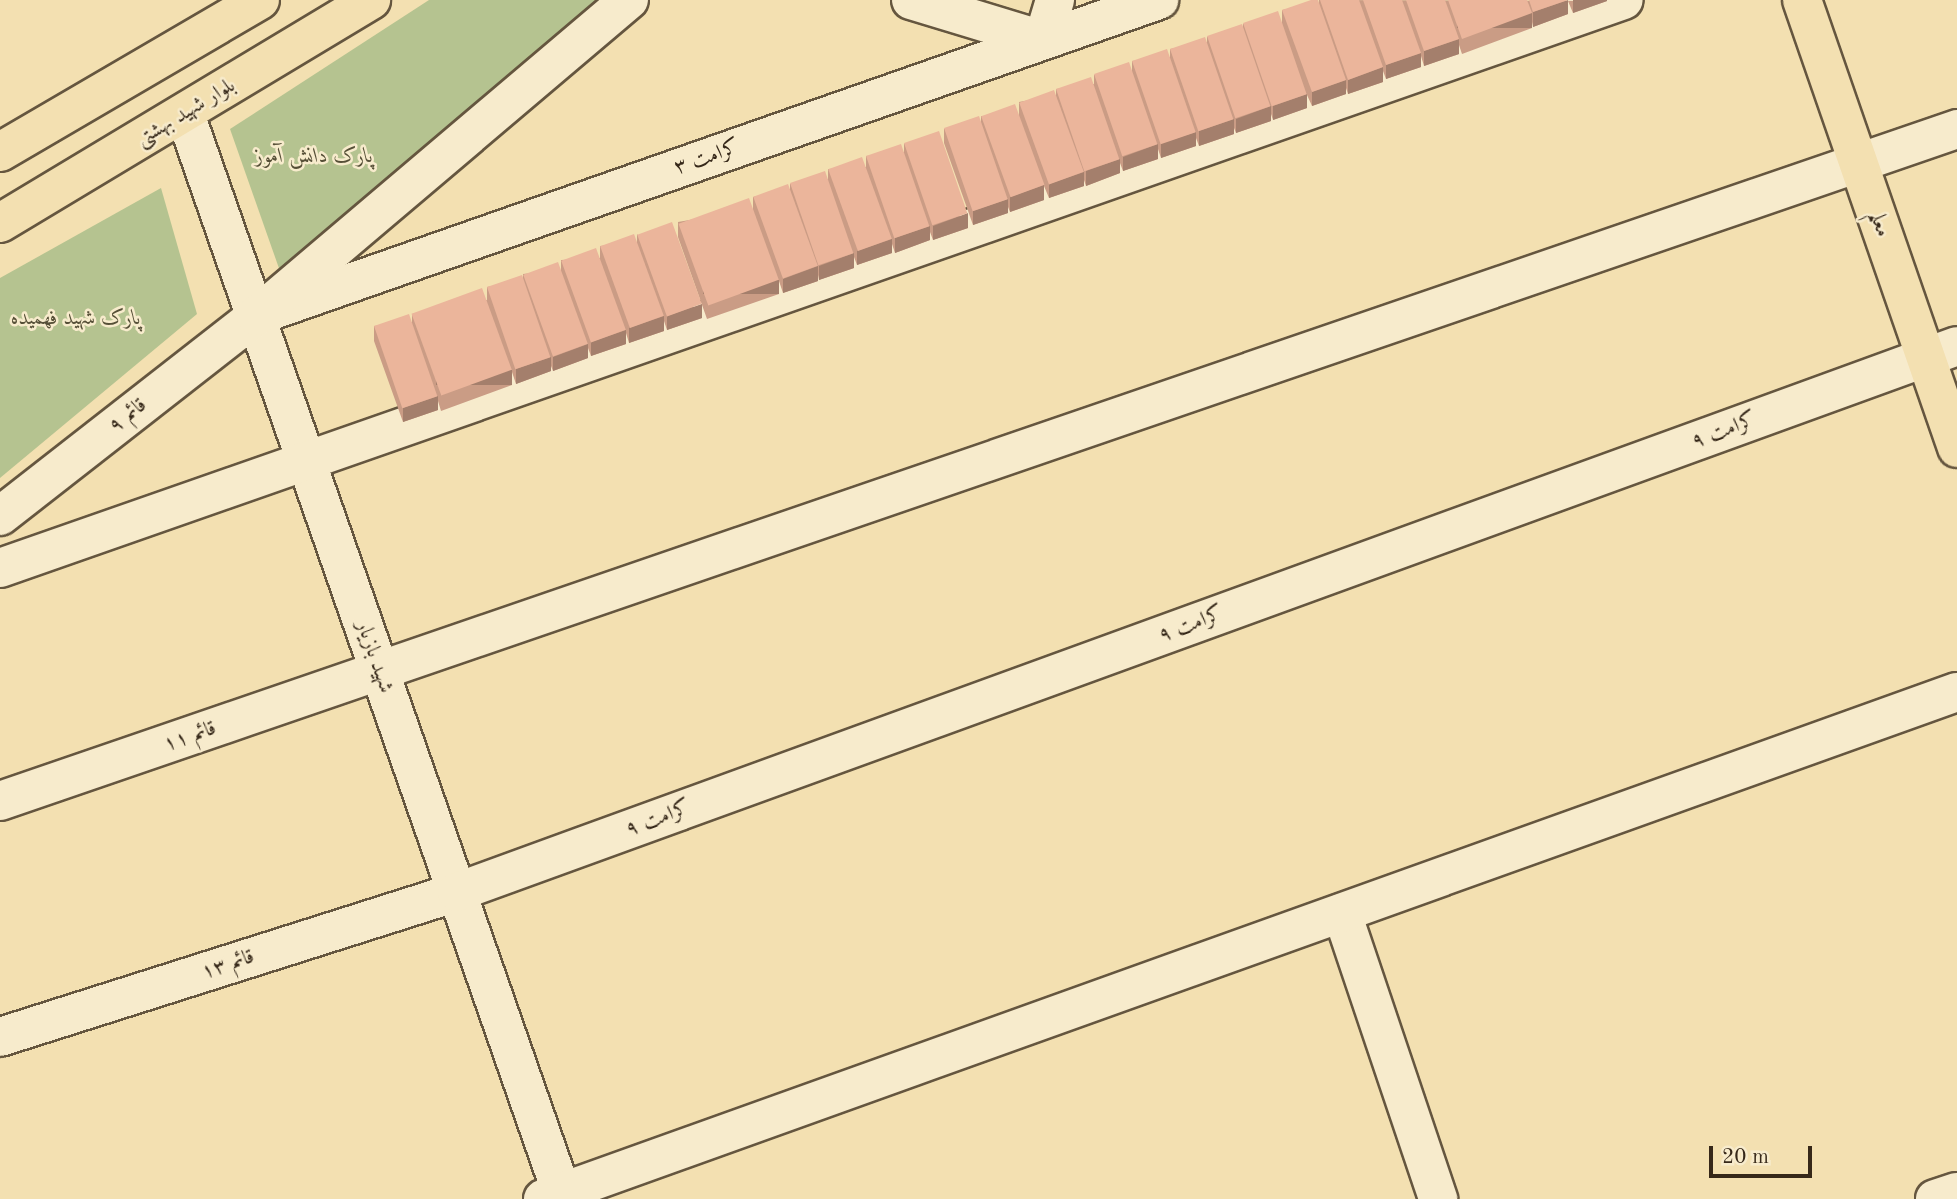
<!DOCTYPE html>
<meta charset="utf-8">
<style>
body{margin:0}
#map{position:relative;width:1957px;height:1199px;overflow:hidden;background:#f3e0b1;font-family:"Old Standard TT",Amiri,serif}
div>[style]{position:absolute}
.green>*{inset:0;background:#b5c390}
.roads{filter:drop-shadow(2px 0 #65563f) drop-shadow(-2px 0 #65563f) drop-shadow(0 2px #65563f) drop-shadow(0 -2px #65563f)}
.minor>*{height:38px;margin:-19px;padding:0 19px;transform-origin:19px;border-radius:19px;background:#f7ebcc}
.major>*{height:38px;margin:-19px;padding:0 19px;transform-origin:19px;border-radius:19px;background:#f3e0b1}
.wall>*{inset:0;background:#ca9c85}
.shaded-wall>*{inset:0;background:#a47f6c;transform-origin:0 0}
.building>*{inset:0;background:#ebb59b;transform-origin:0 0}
span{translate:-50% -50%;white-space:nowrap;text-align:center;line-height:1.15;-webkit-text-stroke:5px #f7ebcc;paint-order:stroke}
.street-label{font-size:21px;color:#362819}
.park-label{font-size:21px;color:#564f37;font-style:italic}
.scale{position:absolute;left:1709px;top:1146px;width:103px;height:32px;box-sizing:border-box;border:4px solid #362819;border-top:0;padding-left:9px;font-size:21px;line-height:24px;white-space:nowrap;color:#362819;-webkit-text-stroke:5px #f7ebcc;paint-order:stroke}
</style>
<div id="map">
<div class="green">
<i style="clip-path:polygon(429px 0,605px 0,281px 274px,230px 129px)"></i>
<i style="clip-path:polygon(161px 188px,197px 314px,0 478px,0 278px)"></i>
</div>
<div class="roads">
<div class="minor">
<i style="left:911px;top:0;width:138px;rotate:16.9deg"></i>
<i style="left:1043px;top:40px;width:42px;rotate:-73.3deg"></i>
<i style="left:185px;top:114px;width:1149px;rotate:70.75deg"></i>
<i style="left:256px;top:316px;width:957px;rotate:-19.29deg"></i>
<i style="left:0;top:516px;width:325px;rotate:-38deg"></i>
<i style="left:256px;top:316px;width:489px;rotate:-40.3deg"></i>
<i style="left:0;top:568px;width:1720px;rotate:-19.28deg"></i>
<i style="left:0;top:801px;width:2069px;rotate:-18.95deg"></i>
<i style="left:1342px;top:913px;width:302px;rotate:71.4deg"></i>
<i style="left:0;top:1037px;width:479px;rotate:-17.6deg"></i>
<i style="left:457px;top:892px;width:1596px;rotate:-20deg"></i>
<i style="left:543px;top:1199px;width:1502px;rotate:-19.73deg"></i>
<i style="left:1935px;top:1199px;width:23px;rotate:-18deg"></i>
</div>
<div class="major">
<i style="left:1802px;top:0;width:474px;rotate:70.9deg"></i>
<i style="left:0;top:152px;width:301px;rotate:-30.3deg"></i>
<i style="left:0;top:223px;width:433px;rotate:-31deg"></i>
</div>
</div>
<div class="wall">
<i style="clip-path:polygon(1319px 0,1607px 1px,1573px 13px,1568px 1px,1568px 14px,1533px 27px,1532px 22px,1532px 28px,1462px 54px,1459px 45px,1459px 54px,1424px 66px,1421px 56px,1421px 67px,1386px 79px,1383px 71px,1383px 82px,1348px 94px,1346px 88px,1346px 94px,1312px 106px,1307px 95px,1307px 108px,1273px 120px,1271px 114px,1271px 121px,1236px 133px,1234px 128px,1234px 134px,1199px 146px,1196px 138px,1196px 146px,1161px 158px,1158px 149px,1158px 159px,1123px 171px,1120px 163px,1120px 173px,1086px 186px,1084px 180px,1084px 186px,1049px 198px,1044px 186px,1044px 200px,1010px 212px,1008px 207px,1008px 213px,973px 225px,944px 143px,944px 129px,981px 122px,981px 116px,1019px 115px,1019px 102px,1056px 95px,1056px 89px,1094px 84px,1094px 75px,1132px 72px,1132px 61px,1170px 57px,1170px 49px,1207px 42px,1207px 37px,1243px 28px,1243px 24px,1282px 23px,1282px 10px,1319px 3px)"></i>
<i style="clip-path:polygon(904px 143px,968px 228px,933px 240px,930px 232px,930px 240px,895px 253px,892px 244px,892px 253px,857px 265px,854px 257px,854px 268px,819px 280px,818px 275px,818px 281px,783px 293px,779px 281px,779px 294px,707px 319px,678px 237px,678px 222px,753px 209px,753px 197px,790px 189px,790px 184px,828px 179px,828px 169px,866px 167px,866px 156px,904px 152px)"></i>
<i style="clip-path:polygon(637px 234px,702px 318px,667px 330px,664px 321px,664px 331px,629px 343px,626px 333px,626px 344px,591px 356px,588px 348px,588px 358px,553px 371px,551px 366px,551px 371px,516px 384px,512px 372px,512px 385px,441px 411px,438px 401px,438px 410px,403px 422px,374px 341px,374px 326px,412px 322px,412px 314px,487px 300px,487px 287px,523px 280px,523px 274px,561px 270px,561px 260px,600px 258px,600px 246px,637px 242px)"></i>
</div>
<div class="shaded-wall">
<i style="clip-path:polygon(1568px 0,1568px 14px,1533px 27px,1533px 12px)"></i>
<i style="clip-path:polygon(1573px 0,1607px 0,1607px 1px,1573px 13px)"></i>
<i style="left:1532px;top:13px;width:15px;height:75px;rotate:90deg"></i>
<i style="clip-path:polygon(1459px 39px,1459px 54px,1424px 66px,1424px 51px)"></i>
<i style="clip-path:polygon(1421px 53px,1421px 67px,1386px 79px,1386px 65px)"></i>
<i style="clip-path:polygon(1383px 67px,1383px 82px,1348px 94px,1348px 80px)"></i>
<i style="clip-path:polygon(1346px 80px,1346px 94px,1312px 106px,1312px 92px)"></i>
<i style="clip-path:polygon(1307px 94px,1307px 108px,1273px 120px,1273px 106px)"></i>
<i style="clip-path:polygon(1271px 106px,1271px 121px,1236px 133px,1236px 119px)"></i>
<i style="clip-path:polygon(1234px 119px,1234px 134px,1199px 146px,1199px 131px)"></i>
<i style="clip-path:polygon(1196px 132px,1196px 146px,1161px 158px,1161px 143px)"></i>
<i style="clip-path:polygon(1158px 144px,1158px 159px,1123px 171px,1123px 157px)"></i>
<i style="clip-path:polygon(1120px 159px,1120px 173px,1086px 186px,1086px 171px)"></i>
<i style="clip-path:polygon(1084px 172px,1084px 186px,1049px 198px,1049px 184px)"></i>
<i style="clip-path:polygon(1044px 185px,1044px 200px,1010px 212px,1010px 197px)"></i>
<i style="clip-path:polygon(1008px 199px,1008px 213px,973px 225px,973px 211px)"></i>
<i style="clip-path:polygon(968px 213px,968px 228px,933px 240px,933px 226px)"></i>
<i style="clip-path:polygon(930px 226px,930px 240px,895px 253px,895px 238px)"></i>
<i style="clip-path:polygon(892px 239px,892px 253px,857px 265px,857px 251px)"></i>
<i style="clip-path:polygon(854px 253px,854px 268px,819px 280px,819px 266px)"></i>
<i style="clip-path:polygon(818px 266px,818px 281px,783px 293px,783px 279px)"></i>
<i style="left:779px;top:280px;width:14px;height:76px;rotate:90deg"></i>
<i style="clip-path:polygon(702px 304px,702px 318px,667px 330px,667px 316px)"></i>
<i style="clip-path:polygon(664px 316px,664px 331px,629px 343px,629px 328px)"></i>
<i style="clip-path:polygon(626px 330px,626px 344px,591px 356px,591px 342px)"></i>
<i style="clip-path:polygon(588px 344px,588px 358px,553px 371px,553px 357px)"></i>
<i style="clip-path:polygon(551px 357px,551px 371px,516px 384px,516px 369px)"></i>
<i style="left:512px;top:370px;width:15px;height:76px;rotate:90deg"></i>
<i style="clip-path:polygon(438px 396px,438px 410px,403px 422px,403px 408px)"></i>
</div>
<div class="building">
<i style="clip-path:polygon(1311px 0,1318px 0,1346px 80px,1312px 92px,1282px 10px)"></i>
<i style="clip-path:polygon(1320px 0,1359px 0,1383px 67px,1348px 80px)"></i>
<i style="clip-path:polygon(1363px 0,1402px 0,1421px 53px,1386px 65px)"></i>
<i style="clip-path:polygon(1406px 0,1445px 0,1459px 39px,1424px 51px)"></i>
<i style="clip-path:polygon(1448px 0,1527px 0,1532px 13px,1462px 39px)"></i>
<i style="clip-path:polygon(1529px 0,1568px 0,1533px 12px)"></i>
<i style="left:1278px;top:11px;width:88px;height:37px;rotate:71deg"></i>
<i style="left:1242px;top:24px;width:87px;height:37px;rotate:71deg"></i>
<i style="left:1205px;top:37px;width:87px;height:37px;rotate:71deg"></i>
<i style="left:1167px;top:49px;width:88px;height:37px;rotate:71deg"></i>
<i style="left:1129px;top:62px;width:87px;height:37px;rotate:71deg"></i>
<i style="left:1091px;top:77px;width:87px;height:37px;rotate:71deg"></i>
<i style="left:1054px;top:90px;width:87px;height:37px;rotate:70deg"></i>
<i style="left:1015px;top:104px;width:86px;height:36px;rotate:70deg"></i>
<i style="left:979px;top:116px;width:88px;height:37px;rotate:71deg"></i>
<i style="left:939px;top:131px;width:87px;height:37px;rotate:71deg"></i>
<i style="left:901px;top:144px;width:87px;height:37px;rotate:71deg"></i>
<i style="left:862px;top:157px;width:87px;height:36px;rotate:70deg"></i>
<i style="left:825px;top:171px;width:87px;height:37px;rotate:71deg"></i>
<i style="left:788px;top:184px;width:87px;height:37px;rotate:70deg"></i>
<i style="left:749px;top:198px;width:87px;height:75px;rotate:70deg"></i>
<i style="left:672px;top:222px;width:87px;height:37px;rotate:70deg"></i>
<i style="left:634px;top:234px;width:87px;height:36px;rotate:70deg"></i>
<i style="left:596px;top:248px;width:87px;height:37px;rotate:70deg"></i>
<i style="left:558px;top:262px;width:87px;height:37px;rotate:70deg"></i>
<i style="left:522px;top:275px;width:87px;height:37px;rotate:71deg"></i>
<i style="left:482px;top:288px;width:87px;height:75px;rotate:70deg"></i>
<i style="left:409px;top:314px;width:87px;height:37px;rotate:71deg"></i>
</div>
<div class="street-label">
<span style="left:186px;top:113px;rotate:-31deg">بلوار شهید بهشتی</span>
<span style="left:707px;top:158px;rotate:-19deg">کرامت ۳</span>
<span style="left:1879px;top:224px;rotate:71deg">معلم</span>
<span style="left:128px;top:416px;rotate:-38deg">قائم ۹</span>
<span style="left:1724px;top:431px;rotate:-20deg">کرامت ۹</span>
<span style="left:1191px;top:625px;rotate:-20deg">کرامت ۹</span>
<span style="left:374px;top:657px;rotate:71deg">شهید بازیار</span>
<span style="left:190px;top:737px;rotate:-19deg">قائم ۱۱</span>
<span style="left:658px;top:819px;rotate:-20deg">کرامت ۹</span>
<span style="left:228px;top:965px;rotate:-18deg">قائم ۱۳</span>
</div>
<div class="park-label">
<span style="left:314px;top:157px">پارک دانش آموز</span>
<span style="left:76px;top:319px">پارک شهید فهمیده</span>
</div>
<div class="scale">20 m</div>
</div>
